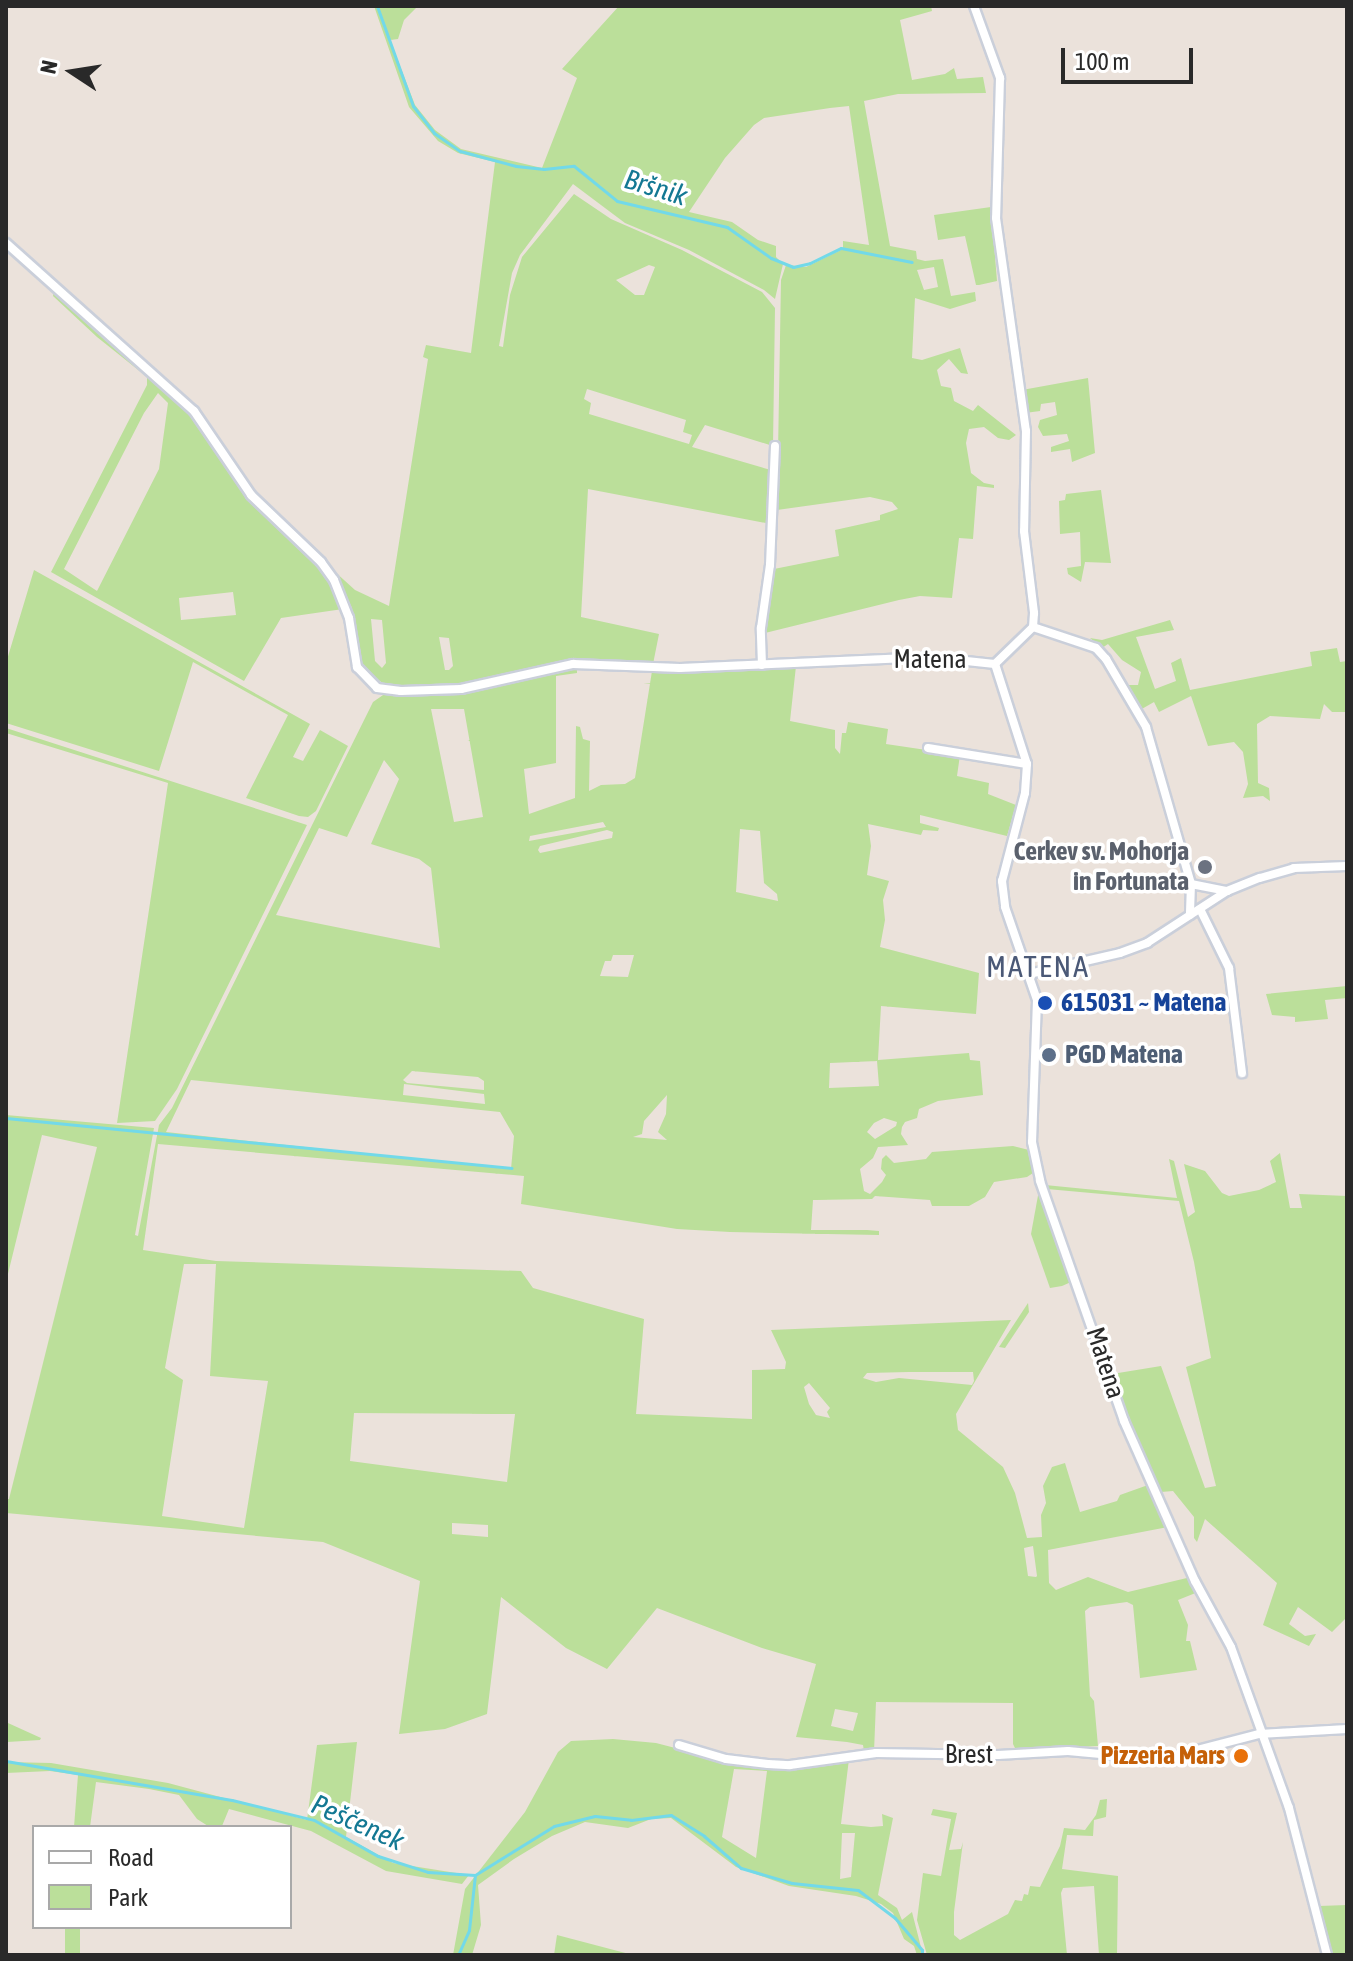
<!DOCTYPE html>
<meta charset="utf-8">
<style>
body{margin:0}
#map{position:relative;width:1353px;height:1961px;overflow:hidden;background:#ebe2db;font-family:"Asap Condensed",sans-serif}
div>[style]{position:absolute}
.green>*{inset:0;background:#bbdf9a;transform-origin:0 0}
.stream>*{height:3px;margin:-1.5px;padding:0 1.5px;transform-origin:1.5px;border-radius:1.5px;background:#72d9e9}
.roads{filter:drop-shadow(2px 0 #cacfda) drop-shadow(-2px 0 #cacfda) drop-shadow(0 2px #cacfda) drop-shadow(0 -2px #cacfda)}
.minor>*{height:8px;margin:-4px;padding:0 4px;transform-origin:4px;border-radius:4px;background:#fff}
.dots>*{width:22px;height:22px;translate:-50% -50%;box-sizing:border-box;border:4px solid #fff;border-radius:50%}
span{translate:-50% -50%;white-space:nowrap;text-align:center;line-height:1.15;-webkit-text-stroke:7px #fff;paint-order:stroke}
.street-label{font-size:26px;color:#292929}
.worship-label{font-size:26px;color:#5b616d;font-weight:700}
.right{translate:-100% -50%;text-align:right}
.transit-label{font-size:26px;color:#164399;font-weight:700}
.left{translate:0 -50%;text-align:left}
.service-label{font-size:26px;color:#4e5e75;font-weight:700}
.food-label{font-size:26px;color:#c56008;font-weight:700}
.water-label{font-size:28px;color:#137893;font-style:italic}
.quarter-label{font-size:30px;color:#4b5977;letter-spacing:2px}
.frame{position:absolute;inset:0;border:8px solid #292929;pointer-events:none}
.legend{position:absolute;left:32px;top:1825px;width:260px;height:104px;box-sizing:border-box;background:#fff;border:2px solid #a9a9a9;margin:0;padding:10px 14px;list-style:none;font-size:24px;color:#292929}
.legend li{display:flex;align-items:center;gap:16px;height:40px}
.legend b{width:40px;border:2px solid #a9a9a9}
.north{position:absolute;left:32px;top:32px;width:80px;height:80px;-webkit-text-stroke:6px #fff;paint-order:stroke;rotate:282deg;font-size:22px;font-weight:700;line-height:32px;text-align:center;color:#292929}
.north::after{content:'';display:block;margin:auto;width:28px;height:36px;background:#292929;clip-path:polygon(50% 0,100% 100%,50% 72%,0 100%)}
.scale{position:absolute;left:1061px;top:48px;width:132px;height:36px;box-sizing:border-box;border:4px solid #292929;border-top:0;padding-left:10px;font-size:24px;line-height:28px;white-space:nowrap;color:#292929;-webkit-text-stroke:6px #fff;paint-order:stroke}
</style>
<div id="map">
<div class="green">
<i style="clip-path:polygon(evenodd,374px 6px,418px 6px,404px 20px,398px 39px,390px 40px,415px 105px,435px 130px,461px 149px,542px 168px,577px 78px,562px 69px,619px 6px,931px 6px,932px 11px,900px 20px,912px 80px,945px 74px,954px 68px,957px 79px,983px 77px,986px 93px,898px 94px,864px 101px,890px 246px,916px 251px,917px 259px,925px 261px,943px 259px,951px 296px,975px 292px,976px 301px,950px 309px,915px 298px,912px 358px,922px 360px,960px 348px,968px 374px,961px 373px,949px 359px,937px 370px,941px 386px,951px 388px,954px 401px,973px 411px,978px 405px,1016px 435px,1009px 440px,998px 438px,984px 427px,969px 429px,966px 443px,971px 473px,984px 483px,994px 485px,994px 488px,977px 486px,973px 539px,959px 538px,952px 598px,920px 596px,899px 600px,765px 633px,774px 569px,839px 556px,835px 530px,880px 520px,880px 515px,898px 509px,892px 502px,870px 497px,777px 510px,781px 280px,786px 265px,806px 267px,843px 249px,843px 241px,869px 245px,849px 106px,830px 108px,764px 118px,754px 125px,725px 158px,689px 212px,732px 222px,758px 240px,776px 246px,776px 257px,783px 264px,775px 299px,764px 290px,689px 250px,625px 223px,573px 184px,520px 255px,512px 273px,499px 346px,503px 347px,510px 295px,522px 257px,574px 194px,611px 219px,682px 250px,762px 292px,775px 308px,773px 446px,705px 425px,692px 447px,774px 471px,771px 524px,588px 489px,581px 617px,659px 634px,653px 664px,625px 660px,566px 662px,466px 684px,414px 689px,384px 684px,363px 669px,355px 647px,352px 608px,333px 570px,355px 590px,389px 606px,428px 359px,423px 357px,426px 345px,471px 353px,495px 162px,458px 153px,438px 141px,409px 107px,374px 6px,649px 265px,655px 267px,644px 295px,635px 295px,616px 280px,649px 265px,374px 6px,934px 267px,938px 287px,924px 290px,917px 270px,934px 267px,374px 6px,587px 389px,686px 420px,683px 432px,692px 435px,689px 444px,589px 414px,591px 403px,584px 399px,587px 389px,374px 6px,371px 619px,382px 620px,386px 663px,382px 668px,375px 661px,371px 619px,374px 6px,439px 637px,449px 638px,453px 666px,449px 670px,445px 670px,439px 637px)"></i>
<i style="clip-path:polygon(991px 207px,997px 281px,979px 285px,976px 285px,965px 236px,938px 240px,934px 215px)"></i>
<i style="clip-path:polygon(evenodd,54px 291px,185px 406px,209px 436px,236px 482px,322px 570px,334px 588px,343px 609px,281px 618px,244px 681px,51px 572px,147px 385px,147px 377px,97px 337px,53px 296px,54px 291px,158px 393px,168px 403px,159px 469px,97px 591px,64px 569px,144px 413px,158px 393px,54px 291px,233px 592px,236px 615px,181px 620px,179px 598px,233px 592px)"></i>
<i style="clip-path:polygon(1088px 378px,1095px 453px,1072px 462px,1070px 449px,1051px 452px,1051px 447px,1069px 441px,1067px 434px,1043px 436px,1038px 427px,1040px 420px,1057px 415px,1055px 402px,1041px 404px,1040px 411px,1025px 413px,1022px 390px)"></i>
<i style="clip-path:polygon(1101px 490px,1111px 563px,1085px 562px,1081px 582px,1068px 574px,1067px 568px,1081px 566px,1080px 532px,1060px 534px,1059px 501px,1065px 500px,1066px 494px)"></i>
<i style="clip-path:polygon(34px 570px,310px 724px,293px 757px,303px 761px,320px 730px,348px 746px,316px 811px,308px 817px,299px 816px,246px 798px,288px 715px,193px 662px,159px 771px,6px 723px,6px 663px)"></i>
<i style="clip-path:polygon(1170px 620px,1174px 630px,1136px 637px,1155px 689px,1176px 681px,1171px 663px,1181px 658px,1190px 690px,1312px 666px,1310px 652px,1337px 648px,1340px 662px,1347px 661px,1347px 712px,1332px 712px,1324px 704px,1320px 719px,1270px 716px,1257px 724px,1258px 783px,1269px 788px,1270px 801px,1263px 796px,1243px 798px,1248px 784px,1243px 752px,1234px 742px,1208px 746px,1191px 696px,1159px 712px,1154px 702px,1140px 710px,1127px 685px,1138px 685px,1141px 672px,1122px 660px,1108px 644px,1102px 648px,1090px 638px,1102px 640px)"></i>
<i style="clip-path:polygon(evenodd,796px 666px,790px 721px,835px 730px,835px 748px,840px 754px,842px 733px,846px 733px,848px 722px,888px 729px,886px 744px,960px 755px,957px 776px,989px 783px,988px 794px,1016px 805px,1007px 836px,920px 815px,920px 823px,939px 828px,938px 831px,923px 830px,921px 835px,868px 824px,871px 846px,867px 875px,889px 881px,883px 900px,885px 920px,880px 947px,979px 973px,976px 1014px,881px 1006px,878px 1060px,969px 1053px,970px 1060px,980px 1061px,983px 1095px,938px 1101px,919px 1109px,917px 1118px,905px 1122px,902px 1127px,901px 1134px,908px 1145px,878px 1147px,873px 1158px,860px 1169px,864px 1191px,870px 1194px,882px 1182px,886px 1175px,881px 1169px,882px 1159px,886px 1155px,894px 1163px,926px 1159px,932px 1152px,1013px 1146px,1029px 1150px,1033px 1173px,1027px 1177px,994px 1182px,985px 1197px,969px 1206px,932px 1206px,930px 1200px,875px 1196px,872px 1199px,813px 1200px,811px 1230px,867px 1230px,879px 1231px,879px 1235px,730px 1232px,677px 1229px,521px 1204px,524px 1176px,158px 1144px,143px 1250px,216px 1261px,521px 1271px,533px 1288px,644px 1319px,636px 1414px,752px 1419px,752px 1370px,785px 1369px,786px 1362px,771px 1330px,1011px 1320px,956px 1414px,958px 1430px,1003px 1467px,1015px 1493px,1027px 1538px,1042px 1537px,1041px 1515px,1046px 1503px,1043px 1486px,1052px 1467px,1065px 1463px,1080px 1512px,1117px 1501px,1120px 1495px,1148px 1485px,1168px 1527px,1048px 1550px,1049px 1583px,1056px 1590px,1088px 1577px,1128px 1592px,1191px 1577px,1198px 1592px,1178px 1600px,1188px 1625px,1186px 1641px,1190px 1641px,1197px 1670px,1140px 1678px,1133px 1605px,1127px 1602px,1090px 1607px,1085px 1611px,1090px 1696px,1094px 1701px,1098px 1746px,1016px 1750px,1013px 1744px,1013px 1703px,876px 1702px,874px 1752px,864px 1751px,863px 1745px,847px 1742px,796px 1737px,816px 1664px,762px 1648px,657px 1608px,607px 1669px,566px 1648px,501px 1597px,487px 1714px,445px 1729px,399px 1734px,420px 1581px,323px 1542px,6px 1513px,6px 1499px,9px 1499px,97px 1147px,42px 1135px,6px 1282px,6px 1115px,154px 1128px,135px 1235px,138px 1236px,159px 1125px,172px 1108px,373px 702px,386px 693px,445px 694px,577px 668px,577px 673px,556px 676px,556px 763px,524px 769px,529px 814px,575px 798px,576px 726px,580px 727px,583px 739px,590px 741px,589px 791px,601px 785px,625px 784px,635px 778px,652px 671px,796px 666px,431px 709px,464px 709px,483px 817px,454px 822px,431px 709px,796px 666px,384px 760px,399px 779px,371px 844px,419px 859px,431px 868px,440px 948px,276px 915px,319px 828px,347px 837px,384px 760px,796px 666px,603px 822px,606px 827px,529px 841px,530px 836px,603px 822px,796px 666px,740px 829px,760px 831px,764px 883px,777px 894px,778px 901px,736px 892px,740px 829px,796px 666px,607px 830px,613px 832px,612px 838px,540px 853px,538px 850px,540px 846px,607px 830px,796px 666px,613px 955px,634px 955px,628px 977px,600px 976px,605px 961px,611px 961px,613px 955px,796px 666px,877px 1061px,879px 1086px,829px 1088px,830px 1063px,877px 1061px,796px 666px,412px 1071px,478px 1077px,484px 1081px,484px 1090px,407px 1083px,403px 1080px,412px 1071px,796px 666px,191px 1080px,500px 1112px,514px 1136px,511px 1169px,166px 1132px,191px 1080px,796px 666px,404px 1084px,484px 1094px,485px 1104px,403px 1095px,404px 1084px,796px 666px,667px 1095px,666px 1114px,658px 1132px,667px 1140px,633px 1137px,642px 1134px,644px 1121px,667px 1095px,796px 666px,884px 1118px,897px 1122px,896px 1126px,875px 1139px,867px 1132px,874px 1123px,884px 1118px,796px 666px,184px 1264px,216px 1264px,210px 1376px,268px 1381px,244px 1528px,162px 1516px,183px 1380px,165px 1368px,184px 1264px,796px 666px,909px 1372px,973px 1372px,974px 1381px,972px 1385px,899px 1378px,876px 1382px,863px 1378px,867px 1373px,909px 1372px,796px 666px,809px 1383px,830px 1408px,827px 1412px,830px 1418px,816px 1415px,809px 1404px,804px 1387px,809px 1383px,796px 666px,354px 1413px,515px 1414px,507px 1482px,350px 1461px,354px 1413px,796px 666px,452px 1523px,488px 1525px,488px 1537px,452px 1534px,452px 1523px,796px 666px,1033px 1546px,1037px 1576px,1036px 1577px,1028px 1576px,1024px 1548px,1033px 1546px,796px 666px,835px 1709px,858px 1713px,853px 1731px,831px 1726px,835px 1709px)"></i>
<i style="clip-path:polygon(6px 728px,307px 825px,177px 1089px,155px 1121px,117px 1123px,168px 783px,6px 733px)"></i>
<i style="clip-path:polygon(1347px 986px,1347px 998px,1325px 1000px,1328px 1019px,1295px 1022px,1295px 1017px,1272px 1015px,1266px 994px)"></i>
<i style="clip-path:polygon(1280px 1153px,1290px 1208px,1302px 1208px,1299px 1194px,1347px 1196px,1347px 1617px,1332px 1632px,1298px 1607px,1289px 1624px,1305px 1636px,1316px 1634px,1309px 1646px,1263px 1625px,1277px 1583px,1205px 1519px,1197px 1542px,1194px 1538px,1194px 1517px,1173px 1491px,1161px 1492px,1129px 1422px,1112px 1374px,1161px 1366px,1205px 1488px,1216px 1486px,1186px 1367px,1211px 1358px,1194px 1262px,1179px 1201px,1047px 1189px,1045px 1185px,1177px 1198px,1169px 1159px,1174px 1161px,1188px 1217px,1195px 1212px,1184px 1164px,1205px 1171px,1222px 1193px,1229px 1196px,1259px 1190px,1276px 1182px,1270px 1161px)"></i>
<i style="clip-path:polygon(1039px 1190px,1071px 1274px,1071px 1282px,1062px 1286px,1050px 1288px,1031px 1234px)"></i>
<i style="clip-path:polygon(1028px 1303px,1029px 1312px,1005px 1348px,999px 1347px)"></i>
<i style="clip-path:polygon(8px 1723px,41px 1738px,40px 1740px,7px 1742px)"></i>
<i style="clip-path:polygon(evenodd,613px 1739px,656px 1743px,737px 1764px,849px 1759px,841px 1824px,871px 1827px,883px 1826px,882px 1814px,893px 1818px,878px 1895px,897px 1908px,902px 1920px,912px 1912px,923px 1955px,917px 1955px,914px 1946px,904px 1939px,893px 1913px,881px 1904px,856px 1896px,789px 1886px,736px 1867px,671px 1818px,651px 1819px,628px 1828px,585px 1822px,552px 1836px,514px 1859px,478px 1885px,481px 1925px,472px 1955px,453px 1955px,465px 1889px,525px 1812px,558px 1752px,571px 1741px,613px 1739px,734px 1769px,767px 1771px,756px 1858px,722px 1837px,734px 1769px,613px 1739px,842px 1833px,855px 1833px,851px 1877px,840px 1879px,842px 1833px)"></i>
<i style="clip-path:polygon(357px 1742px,346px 1837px,393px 1863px,469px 1875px,462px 1884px,386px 1871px,311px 1831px,229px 1809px,222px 1826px,208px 1826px,197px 1819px,179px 1795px,149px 1789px,96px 1782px,90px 1827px,74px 1827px,78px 1775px,50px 1771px,6px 1773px,6px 1762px,51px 1763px,168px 1783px,307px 1820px,317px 1745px)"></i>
<i style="clip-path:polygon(1107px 1799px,1106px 1817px,1094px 1820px,1093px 1836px,1067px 1835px,1062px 1869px,1118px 1876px,1117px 1955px,1099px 1955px,1094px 1886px,1063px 1888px,1061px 1893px,1067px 1955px,927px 1955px,917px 1920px,923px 1873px,941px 1876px,951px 1819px,931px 1815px,933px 1809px,957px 1813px,949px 1850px,961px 1849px,963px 1842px,954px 1912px,954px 1935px,960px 1940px,1008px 1914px,1015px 1900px,1022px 1901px,1024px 1894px,1028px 1895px,1030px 1886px,1040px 1887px,1060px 1846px,1064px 1828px,1085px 1830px,1096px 1815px,1100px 1800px)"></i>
<i style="clip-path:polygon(1347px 1905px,1347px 1955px,1330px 1955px,1319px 1906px)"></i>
<i style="left:65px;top:1927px;width:15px;height:28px"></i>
<i style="clip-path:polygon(557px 1935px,633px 1955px,554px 1955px)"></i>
</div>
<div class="stream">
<i style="left:377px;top:6px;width:106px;rotate:70.2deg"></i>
<i style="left:413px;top:106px;width:34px;rotate:52deg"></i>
<i style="left:434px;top:133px;width:32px;rotate:35deg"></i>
<i style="left:460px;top:151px;width:58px;rotate:15deg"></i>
<i style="left:516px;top:166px;width:28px;rotate:6deg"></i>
<i style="left:544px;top:169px;width:30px;rotate:-6deg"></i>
<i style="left:574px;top:166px;width:55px;rotate:39.1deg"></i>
<i style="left:617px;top:201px;width:113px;rotate:13.3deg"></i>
<i style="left:727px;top:227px;width:54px;rotate:35.2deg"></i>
<i style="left:771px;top:258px;width:24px;rotate:22deg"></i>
<i style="left:793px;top:267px;width:17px;rotate:-13deg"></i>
<i style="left:810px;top:263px;width:34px;rotate:-26deg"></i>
<i style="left:841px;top:248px;width:72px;rotate:11.2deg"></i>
<i style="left:6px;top:1118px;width:508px;rotate:5.64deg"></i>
<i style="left:6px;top:1761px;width:229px;rotate:9.8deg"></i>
<i style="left:232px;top:1800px;width:84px;rotate:13.7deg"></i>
<i style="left:314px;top:1820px;width:73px;rotate:29.4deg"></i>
<i style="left:378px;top:1856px;width:52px;rotate:17.7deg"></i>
<i style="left:428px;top:1872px;width:47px;rotate:3.7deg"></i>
<i style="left:475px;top:1875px;width:93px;rotate:-31.8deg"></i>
<i style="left:554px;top:1826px;width:42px;rotate:-13.7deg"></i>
<i style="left:595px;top:1816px;width:36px;rotate:6deg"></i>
<i style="left:631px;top:1820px;width:40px;rotate:-7.1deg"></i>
<i style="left:671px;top:1815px;width:39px;rotate:32deg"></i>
<i style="left:704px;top:1836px;width:49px;rotate:40.9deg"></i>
<i style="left:741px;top:1868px;width:53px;rotate:16.4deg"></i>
<i style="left:792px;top:1883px;width:66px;rotate:6.1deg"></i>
<i style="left:858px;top:1890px;width:46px;rotate:37.1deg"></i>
<i style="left:895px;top:1918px;width:42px;rotate:49.8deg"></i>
<i style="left:922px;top:1950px;width:5px;rotate:90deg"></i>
<i style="left:458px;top:1955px;width:27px;rotate:-66deg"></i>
<i style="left:469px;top:1930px;width:55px;rotate:-83.8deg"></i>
</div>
<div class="roads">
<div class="minor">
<i style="left:974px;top:6px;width:77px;rotate:70.1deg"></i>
<i style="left:1000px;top:78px;width:140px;rotate:91.6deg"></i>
<i style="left:996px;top:218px;width:215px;rotate:82deg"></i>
<i style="left:1026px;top:431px;width:100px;rotate:91.1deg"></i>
<i style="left:1024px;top:531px;width:83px;rotate:83deg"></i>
<i style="left:1034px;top:613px;width:14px;rotate:94deg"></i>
<i style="left:1033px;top:627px;width:53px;rotate:135.8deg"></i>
<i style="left:6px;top:243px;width:252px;rotate:41.8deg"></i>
<i style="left:194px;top:411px;width:102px;rotate:55.8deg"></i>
<i style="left:251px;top:495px;width:97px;rotate:43.7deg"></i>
<i style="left:321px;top:562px;width:22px;rotate:54deg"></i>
<i style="left:334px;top:580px;width:41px;rotate:68.5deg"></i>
<i style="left:349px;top:618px;width:50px;rotate:80.7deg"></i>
<i style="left:357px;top:667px;width:29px;rotate:46deg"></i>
<i style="left:377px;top:688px;width:24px;rotate:7deg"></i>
<i style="left:401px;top:691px;width:60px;rotate:-1.9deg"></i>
<i style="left:461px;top:689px;width:115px;rotate:-12.6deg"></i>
<i style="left:573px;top:664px;width:107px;rotate:2.1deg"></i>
<i style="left:680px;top:668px;width:249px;rotate:-2.5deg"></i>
<i style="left:929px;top:657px;width:66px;rotate:6.1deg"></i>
<i style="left:1033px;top:627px;width:66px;rotate:18.4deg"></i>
<i style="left:1096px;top:648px;width:15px;rotate:48deg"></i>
<i style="left:1106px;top:659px;width:79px;rotate:59.5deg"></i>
<i style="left:1146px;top:727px;width:163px;rotate:74deg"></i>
<i style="left:1191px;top:884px;width:31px;rotate:92deg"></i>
<i style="left:995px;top:664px;width:105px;rotate:72.3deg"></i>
<i style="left:1027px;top:764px;width:29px;rotate:94deg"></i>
<i style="left:1025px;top:793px;width:91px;rotate:104.6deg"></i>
<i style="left:1002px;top:881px;width:26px;rotate:83deg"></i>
<i style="left:1005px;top:907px;width:98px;rotate:71deg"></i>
<i style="left:1037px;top:1000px;width:142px;rotate:92deg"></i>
<i style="left:1032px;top:1142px;width:40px;rotate:78deg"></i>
<i style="left:1040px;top:1181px;width:254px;rotate:70.7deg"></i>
<i style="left:1124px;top:1421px;width:175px;rotate:66.1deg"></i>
<i style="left:1195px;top:1581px;width:75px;rotate:61.4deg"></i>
<i style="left:1231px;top:1647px;width:171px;rotate:70.2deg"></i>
<i style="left:1289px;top:1808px;width:152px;rotate:75.5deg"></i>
<i style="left:762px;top:665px;width:37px;rotate:-92deg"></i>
<i style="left:761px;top:628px;width:64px;rotate:-81.9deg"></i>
<i style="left:770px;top:565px;width:119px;rotate:-87.6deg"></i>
<i style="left:928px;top:748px;width:100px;rotate:9.2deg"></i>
<i style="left:1191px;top:884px;width:37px;rotate:11deg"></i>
<i style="left:1200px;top:909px;width:66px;rotate:63.8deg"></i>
<i style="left:1229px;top:968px;width:106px;rotate:82.9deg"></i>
<i style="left:1029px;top:974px;width:93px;rotate:-13deg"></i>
<i style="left:1120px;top:953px;width:29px;rotate:-20deg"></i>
<i style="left:1147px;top:943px;width:95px;rotate:-33deg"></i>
<i style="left:1227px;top:891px;width:35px;rotate:-22deg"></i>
<i style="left:1260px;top:878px;width:35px;rotate:-16deg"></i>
<i style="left:1294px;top:868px;width:53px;rotate:-2.2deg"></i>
<i style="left:679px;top:1745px;width:49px;rotate:16.6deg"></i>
<i style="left:726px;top:1759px;width:42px;rotate:6.8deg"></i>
<i style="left:768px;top:1764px;width:22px;rotate:3deg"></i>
<i style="left:790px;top:1765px;width:87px;rotate:-7.9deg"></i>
<i style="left:876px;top:1753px;width:122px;rotate:0.9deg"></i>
<i style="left:998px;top:1755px;width:70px;rotate:-3.3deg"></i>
<i style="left:1068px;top:1751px;width:76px;rotate:5.3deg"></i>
<i style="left:1144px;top:1758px;width:34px;rotate:-5deg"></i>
<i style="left:1178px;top:1755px;width:84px;rotate:-14.5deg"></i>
<i style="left:1259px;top:1734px;width:88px;rotate:-3.3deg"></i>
</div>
</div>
<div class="dots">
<i style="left:1205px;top:867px;background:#6b7280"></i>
<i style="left:1045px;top:1003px;background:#1a4fb4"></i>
<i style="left:1049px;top:1055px;background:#5c6f8a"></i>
<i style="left:1241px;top:1756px;background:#e8710a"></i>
</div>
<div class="street-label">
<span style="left:930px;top:660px">Matena</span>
<span style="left:1105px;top:1363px;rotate:72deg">Matena</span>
<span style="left:969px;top:1755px">Brest</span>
</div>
<div class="worship-label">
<span class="right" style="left:1189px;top:867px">Cerkev sv. Mohorja<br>in Fortunata</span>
</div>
<div class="transit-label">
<span class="left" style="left:1061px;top:1003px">615031 ~ Matena</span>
</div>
<div class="service-label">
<span class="left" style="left:1065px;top:1055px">PGD Matena</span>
</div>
<div class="food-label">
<span class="right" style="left:1225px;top:1756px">Pizzeria Mars</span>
</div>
<div class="water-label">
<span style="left:656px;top:187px;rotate:17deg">Bršnik</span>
<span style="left:358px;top:1822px;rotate:24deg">Peščenek</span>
</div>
<div class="quarter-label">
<span style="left:1038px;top:966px">MATENA</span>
</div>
<div class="frame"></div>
<ul class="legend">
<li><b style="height:10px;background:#fff"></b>Road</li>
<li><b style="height:22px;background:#bbdf9a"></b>Park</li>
</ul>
<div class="north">N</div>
<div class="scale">100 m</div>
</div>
